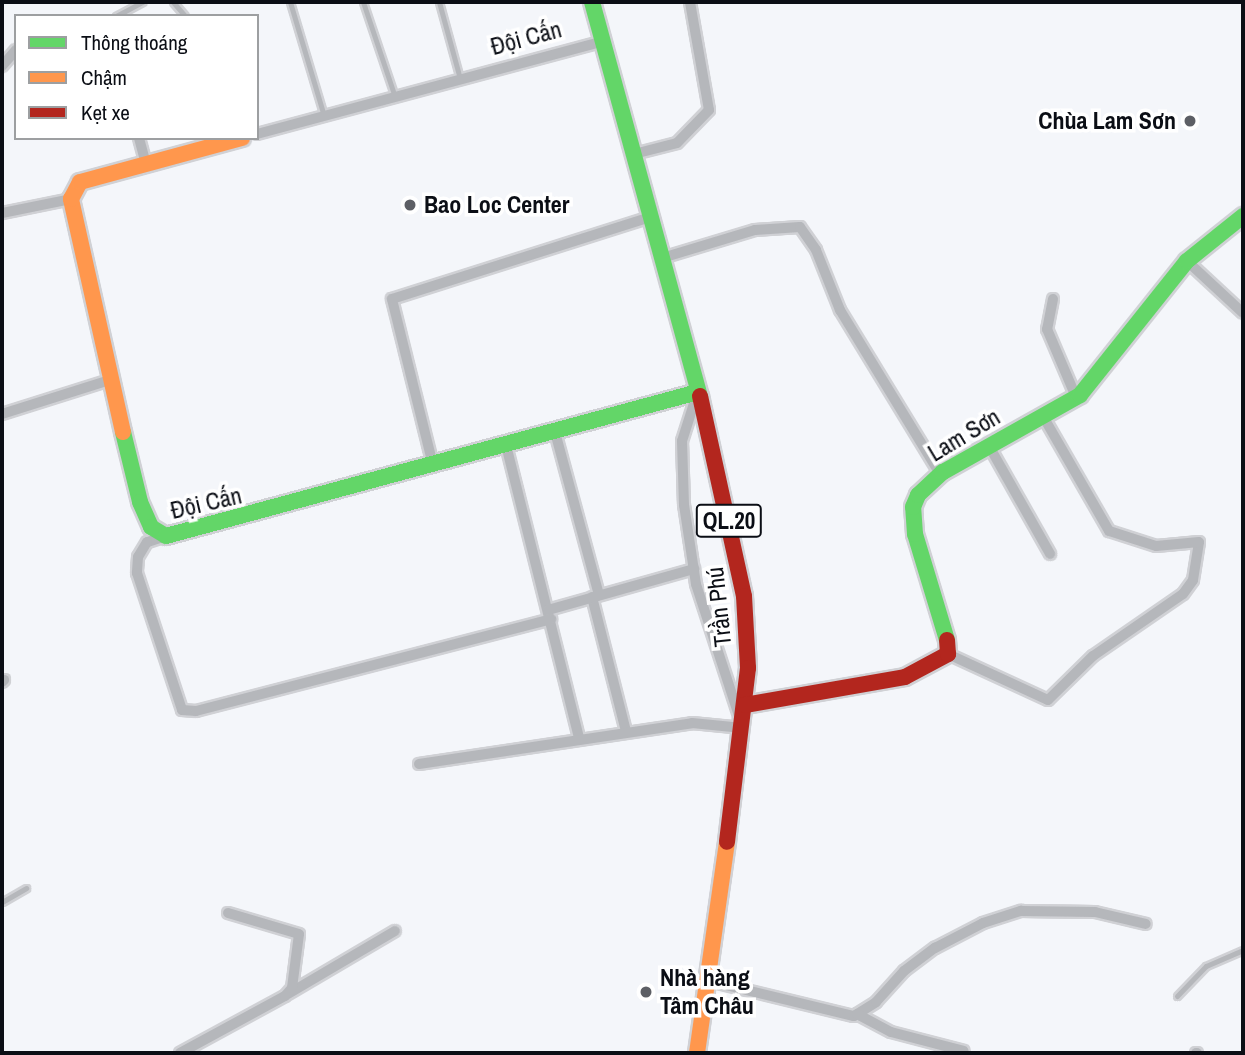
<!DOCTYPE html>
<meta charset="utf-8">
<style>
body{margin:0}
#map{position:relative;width:1245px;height:1055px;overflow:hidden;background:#f4f6fa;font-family:"Archivo Narrow",sans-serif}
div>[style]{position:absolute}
.roads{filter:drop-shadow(2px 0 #d0d1d5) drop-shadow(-2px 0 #d0d1d5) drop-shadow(0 2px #d0d1d5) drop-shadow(0 -2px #d0d1d5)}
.lane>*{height:5px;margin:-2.5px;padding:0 2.5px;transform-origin:2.5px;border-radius:2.5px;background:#b5b7bb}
.street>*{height:10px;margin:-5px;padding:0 5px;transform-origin:5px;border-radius:5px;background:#b5b7bb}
.fast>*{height:16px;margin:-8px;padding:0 8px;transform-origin:8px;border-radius:8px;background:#63d668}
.slow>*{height:16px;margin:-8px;padding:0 8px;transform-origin:8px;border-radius:8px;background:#ff974d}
.jam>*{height:16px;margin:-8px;padding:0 8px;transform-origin:8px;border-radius:8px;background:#b3261e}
.dots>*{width:19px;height:19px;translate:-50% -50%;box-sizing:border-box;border:4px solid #fff;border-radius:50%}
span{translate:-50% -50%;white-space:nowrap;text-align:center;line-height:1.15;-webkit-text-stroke:7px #fff;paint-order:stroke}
.shield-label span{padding:2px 5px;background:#fff;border:2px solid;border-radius:5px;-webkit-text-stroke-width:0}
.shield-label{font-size:23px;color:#0b0e15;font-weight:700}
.street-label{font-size:24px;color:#0b0e15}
.poi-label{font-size:24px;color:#0b0e15;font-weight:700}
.right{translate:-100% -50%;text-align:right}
.left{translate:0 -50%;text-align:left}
.frame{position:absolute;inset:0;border:4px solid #0b0e15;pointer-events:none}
.legend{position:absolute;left:14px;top:14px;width:245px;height:126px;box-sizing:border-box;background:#fff;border:2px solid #9d9fa1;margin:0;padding:9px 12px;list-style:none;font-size:21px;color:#0b0e15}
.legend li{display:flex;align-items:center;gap:14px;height:35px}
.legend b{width:35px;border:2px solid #9d9fa1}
</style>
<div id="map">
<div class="roads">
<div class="lane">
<i style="left:173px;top:2px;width:18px;rotate:49deg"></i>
<i style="left:290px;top:2px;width:119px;rotate:73.4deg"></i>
<i style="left:363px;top:2px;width:100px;rotate:71.4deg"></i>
<i style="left:439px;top:2px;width:80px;rotate:74.7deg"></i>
<i style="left:116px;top:16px;width:30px;rotate:-28deg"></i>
<i style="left:2px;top:902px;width:28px;rotate:-30deg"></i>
<i style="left:1177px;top:996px;width:42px;rotate:-46deg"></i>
<i style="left:1206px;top:966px;width:40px;rotate:-23.4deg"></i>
</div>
<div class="street">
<i style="left:2px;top:66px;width:21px;rotate:-49deg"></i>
<i style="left:257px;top:134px;width:359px;rotate:-15deg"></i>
<i style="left:139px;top:138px;width:27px;rotate:75deg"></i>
<i style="left:634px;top:154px;width:44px;rotate:-14.3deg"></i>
<i style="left:677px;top:143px;width:46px;rotate:-45.9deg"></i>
<i style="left:709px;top:110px;width:110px;rotate:-100deg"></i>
<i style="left:2px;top:213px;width:70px;rotate:-11.5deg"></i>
<i style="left:662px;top:258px;width:97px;rotate:-16.8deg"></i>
<i style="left:755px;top:230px;width:45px;rotate:-3.8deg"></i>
<i style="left:800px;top:227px;width:28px;rotate:55deg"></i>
<i style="left:816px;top:250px;width:65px;rotate:68.2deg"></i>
<i style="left:840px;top:310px;width:192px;rotate:58.6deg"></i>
<i style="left:1187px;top:261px;width:76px;rotate:42.9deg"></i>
<i style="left:1053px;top:299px;width:31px;rotate:101deg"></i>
<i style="left:1047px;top:329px;width:74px;rotate:66.9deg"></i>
<i style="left:2px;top:414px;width:113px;rotate:-17.5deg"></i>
<i style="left:555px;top:432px;width:169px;rotate:74.9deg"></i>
<i style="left:506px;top:445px;width:301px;rotate:76deg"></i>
<i style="left:989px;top:446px;width:124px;rotate:60.5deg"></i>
<i style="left:433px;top:465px;width:171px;rotate:-103.9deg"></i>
<i style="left:392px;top:299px;width:272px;rotate:-17.6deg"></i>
<i style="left:166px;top:536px;width:20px;rotate:162deg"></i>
<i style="left:147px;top:542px;width:17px;rotate:121deg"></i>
<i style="left:138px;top:557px;width:16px;rotate:94deg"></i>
<i style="left:137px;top:573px;width:144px;rotate:71.8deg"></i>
<i style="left:182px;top:710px;width:14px;rotate:4deg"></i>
<i style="left:196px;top:711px;width:367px;rotate:-14.5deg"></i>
<i style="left:592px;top:597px;width:138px;rotate:75.8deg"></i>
<i style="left:548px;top:610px;width:152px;rotate:-15.7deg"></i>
<i style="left:948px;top:654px;width:110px;rotate:24.7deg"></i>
<i style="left:1048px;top:700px;width:63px;rotate:-44.4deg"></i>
<i style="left:1093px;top:656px;width:109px;rotate:-34.6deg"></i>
<i style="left:1183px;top:594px;width:17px;rotate:-54deg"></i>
<i style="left:1193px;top:580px;width:38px;rotate:-81deg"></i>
<i style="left:1199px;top:542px;width:43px;rotate:174.7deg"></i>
<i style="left:1156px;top:546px;width:49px;rotate:-162.3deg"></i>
<i style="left:1109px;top:531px;width:133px;rotate:-119.9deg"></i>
<i style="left:2px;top:682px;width:3px;rotate:-45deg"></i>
<i style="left:419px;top:764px;width:276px;rotate:-8.5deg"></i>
<i style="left:692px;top:723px;width:51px;rotate:5.6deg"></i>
<i style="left:743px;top:728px;width:151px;rotate:-108.1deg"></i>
<i style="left:696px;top:584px;width:80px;rotate:-98.6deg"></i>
<i style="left:684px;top:505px;width:64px;rotate:-91.8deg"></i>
<i style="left:682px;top:441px;width:49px;rotate:-72.3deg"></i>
<i style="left:709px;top:981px;width:149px;rotate:13.6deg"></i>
<i style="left:854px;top:1016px;width:26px;rotate:-32deg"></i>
<i style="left:876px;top:1002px;width:42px;rotate:-47.9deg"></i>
<i style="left:904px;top:971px;width:39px;rotate:-37deg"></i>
<i style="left:935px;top:948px;width:54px;rotate:-27.5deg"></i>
<i style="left:983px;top:923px;width:40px;rotate:-18deg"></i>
<i style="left:1021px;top:911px;width:74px;rotate:0.8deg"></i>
<i style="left:1095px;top:912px;width:52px;rotate:13.2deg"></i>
<i style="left:288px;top:994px;width:124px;rotate:-30.5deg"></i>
<i style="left:857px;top:1014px;width:38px;rotate:28deg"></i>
<i style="left:891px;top:1032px;width:75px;rotate:14.6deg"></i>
<i style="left:180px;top:1053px;width:119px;rotate:-28.5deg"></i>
<i style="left:285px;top:996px;width:11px;rotate:-49deg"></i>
<i style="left:292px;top:988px;width:54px;rotate:-82.6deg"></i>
<i style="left:299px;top:934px;width:74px;rotate:-163.5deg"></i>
<i style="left:1196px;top:1053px;width:1px"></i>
</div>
<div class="fast">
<i style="left:592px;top:2px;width:409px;rotate:74.7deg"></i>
<i style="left:123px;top:432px;width:72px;rotate:76.3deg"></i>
<i style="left:140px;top:502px;width:27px;rotate:66deg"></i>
<i style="left:151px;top:527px;width:17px;rotate:31deg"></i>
<i style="left:166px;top:536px;width:551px;rotate:-15.15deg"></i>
<i style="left:947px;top:640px;width:111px;rotate:-106.8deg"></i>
<i style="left:915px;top:534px;width:27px;rotate:-94deg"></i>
<i style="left:913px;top:507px;width:13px;rotate:-67deg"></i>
<i style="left:918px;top:495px;width:34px;rotate:-43deg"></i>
<i style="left:943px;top:472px;width:157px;rotate:-29.3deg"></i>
<i style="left:1080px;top:395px;width:171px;rotate:-51.4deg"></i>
<i style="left:1187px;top:261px;width:72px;rotate:-38.8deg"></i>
</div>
<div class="slow">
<i style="left:123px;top:432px;width:239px;rotate:-102.6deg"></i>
<i style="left:71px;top:199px;width:19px;rotate:-62deg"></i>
<i style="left:80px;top:182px;width:168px;rotate:-15.2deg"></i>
<i style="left:697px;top:1053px;width:213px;rotate:-81.9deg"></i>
</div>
<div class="jam">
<i style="left:700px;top:396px;width:205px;rotate:77.6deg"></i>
<i style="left:744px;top:596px;width:72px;rotate:86.8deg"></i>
<i style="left:748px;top:668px;width:175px;rotate:96.9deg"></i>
<i style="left:745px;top:705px;width:162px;rotate:-9.9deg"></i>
<i style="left:905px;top:677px;width:49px;rotate:-28.1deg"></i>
<i style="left:948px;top:654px;width:14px;rotate:-94deg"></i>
</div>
</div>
<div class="dots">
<i style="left:1190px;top:121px;background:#5d5f65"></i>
<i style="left:410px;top:205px;background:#5d5f65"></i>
<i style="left:646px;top:992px;background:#5d5f65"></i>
</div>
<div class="shield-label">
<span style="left:729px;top:521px">QL.20</span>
</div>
<div class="street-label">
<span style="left:526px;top:38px;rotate:-15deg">Đội Cấn</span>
<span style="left:964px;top:435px;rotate:-31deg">Lam Sơn</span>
<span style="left:206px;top:503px;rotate:-13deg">Đội Cấn</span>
<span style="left:719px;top:607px;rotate:-96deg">Trần Phú</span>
</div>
<div class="poi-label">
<span class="right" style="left:1176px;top:121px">Chùa Lam Sơn</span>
<span class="left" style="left:424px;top:205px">Bao Loc Center</span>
<span class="left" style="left:660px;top:992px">Nhà hàng<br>Tâm Châu</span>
</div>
<div class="frame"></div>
<ul class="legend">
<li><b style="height:9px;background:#63d668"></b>Thông thoáng</li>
<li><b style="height:9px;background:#ff974d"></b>Chậm</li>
<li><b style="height:9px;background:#b3261e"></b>Kẹt xe</li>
</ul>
</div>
